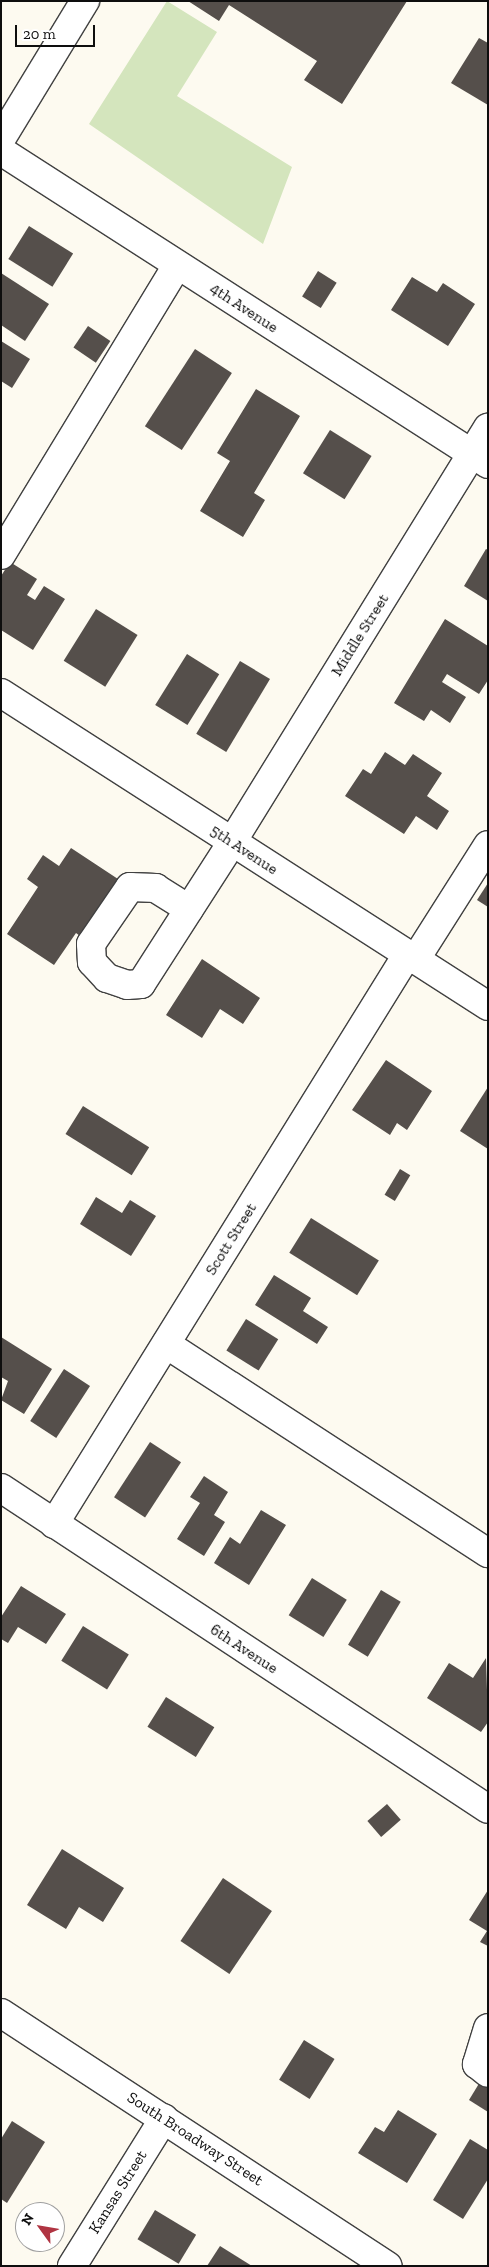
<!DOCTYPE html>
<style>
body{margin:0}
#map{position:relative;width:489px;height:2267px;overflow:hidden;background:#fdfaf0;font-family:"Zilla Slab",serif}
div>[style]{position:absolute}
.green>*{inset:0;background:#d4e5bd}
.building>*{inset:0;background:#554f4b;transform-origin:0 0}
.roads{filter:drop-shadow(1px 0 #414141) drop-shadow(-1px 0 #414141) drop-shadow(0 1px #414141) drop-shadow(0 -1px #414141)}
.minor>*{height:28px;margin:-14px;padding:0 14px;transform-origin:14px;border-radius:14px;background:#fff}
span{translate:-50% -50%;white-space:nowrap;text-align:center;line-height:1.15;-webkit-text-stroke:5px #fff;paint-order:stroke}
.street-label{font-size:16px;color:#0e0e0e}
.frame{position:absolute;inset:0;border:2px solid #0e0e0e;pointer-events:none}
.north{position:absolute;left:15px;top:2202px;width:50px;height:50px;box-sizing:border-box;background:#fff;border:1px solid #9f9f9f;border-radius:50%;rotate:302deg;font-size:14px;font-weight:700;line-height:20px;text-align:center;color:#0e0e0e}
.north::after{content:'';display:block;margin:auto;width:18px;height:22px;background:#b03442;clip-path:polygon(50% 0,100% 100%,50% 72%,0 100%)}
.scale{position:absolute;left:15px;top:25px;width:80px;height:22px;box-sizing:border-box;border:2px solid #0e0e0e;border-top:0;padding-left:6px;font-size:15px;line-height:18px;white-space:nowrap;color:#0e0e0e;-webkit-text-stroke:4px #fff;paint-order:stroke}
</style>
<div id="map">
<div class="green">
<i style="clip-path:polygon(167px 1px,217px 32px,177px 96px,292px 167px,263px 244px,89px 124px)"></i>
</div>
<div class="building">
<i style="clip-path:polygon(188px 1px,407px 1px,342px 104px,304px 80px,317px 61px,229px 5px,219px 21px)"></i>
<i style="clip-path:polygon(479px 38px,488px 43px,488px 105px,451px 83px)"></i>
<i style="left:29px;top:226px;width:52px;height:39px;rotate:32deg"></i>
<i style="left:318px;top:271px;width:22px;height:30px;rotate:32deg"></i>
<i style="clip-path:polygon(1px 273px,49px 304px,25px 341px,1px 325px)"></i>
<i style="clip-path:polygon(412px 277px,437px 292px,443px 283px,475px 304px,448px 346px,391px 310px)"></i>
<i style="left:88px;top:326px;width:27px;height:26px;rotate:34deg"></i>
<i style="clip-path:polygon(1px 341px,30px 359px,12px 388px,1px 381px)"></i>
<i style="left:195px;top:349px;width:44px;height:92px;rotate:33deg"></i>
<i style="clip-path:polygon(256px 389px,300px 416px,254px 493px,265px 500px,243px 537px,200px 511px,230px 461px,217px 453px)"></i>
<i style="left:330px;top:430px;width:49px;height:51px;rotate:32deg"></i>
<i style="clip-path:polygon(486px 549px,488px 550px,488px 601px,464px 586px)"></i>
<i style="clip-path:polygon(10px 562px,37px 579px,27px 595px,35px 600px,44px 586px,65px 599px,33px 650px,1px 630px,1px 576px)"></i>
<i style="left:96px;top:609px;width:49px;height:61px;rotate:32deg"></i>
<i style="clip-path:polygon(445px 619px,488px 646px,488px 680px,479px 694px,447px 674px,442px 682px,466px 697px,450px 723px,431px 710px,424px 721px,394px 703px)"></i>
<i style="left:187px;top:654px;width:38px;height:60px;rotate:32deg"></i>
<i style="left:240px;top:661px;width:35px;height:85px;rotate:31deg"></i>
<i style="clip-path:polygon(385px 752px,405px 765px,413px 754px,442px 773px,427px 796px,449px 811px,437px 830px,416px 816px,404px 834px,345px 796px,363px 769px,371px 774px)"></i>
<i style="clip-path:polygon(71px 848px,118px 879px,80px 936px,76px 933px,54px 965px,7px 934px,38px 887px,27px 879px,43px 855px,59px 866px)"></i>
<i style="clip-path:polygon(488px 883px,488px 907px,477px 900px)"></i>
<i style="clip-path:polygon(202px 959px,260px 998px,243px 1024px,220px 1009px,202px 1038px,166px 1015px)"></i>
<i style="clip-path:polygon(386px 1060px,432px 1091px,407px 1130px,397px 1123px,390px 1135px,352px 1110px)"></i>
<i style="clip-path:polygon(488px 1087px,488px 1149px,460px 1131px)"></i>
<i style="left:83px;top:1106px;width:78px;height:33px;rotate:32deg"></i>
<i style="left:400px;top:1169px;width:12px;height:30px;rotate:31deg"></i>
<i style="clip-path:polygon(96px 1197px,122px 1213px,130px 1200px,156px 1216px,131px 1256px,80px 1224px)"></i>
<i style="left:311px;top:1218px;width:80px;height:41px;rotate:32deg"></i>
<i style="clip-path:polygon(274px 1275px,311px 1298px,303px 1311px,328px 1327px,317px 1344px,255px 1305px)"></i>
<i style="left:246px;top:1319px;width:38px;height:37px;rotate:32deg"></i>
<i style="clip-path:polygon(1px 1337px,52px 1369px,24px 1414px,1px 1400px,8px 1381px,1px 1377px)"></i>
<i style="left:64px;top:1369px;width:31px;height:62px;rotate:33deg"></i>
<i style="left:150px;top:1442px;width:37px;height:66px;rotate:33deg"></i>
<i style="clip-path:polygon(204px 1476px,228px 1492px,214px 1515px,225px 1522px,204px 1556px,177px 1539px,200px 1503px,190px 1497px)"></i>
<i style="clip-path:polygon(261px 1510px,286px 1525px,249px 1585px,214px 1563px,230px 1537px,240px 1544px)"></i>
<i style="left:312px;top:1578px;width:41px;height:44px;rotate:32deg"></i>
<i style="clip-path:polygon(21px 1586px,66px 1614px,46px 1644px,18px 1627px,8px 1643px,1px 1639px,1px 1617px)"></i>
<i style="left:381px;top:1590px;width:23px;height:64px;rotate:31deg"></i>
<i style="left:83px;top:1626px;width:54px;height:41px;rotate:32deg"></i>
<i style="clip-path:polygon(486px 1658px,488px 1722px,481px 1732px,427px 1698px,449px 1663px,473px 1678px)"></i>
<i style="left:166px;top:1697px;width:57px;height:35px;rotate:32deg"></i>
<i style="left:387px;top:1804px;width:21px;height:26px;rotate:49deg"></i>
<i style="clip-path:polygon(62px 1849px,124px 1888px,103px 1922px,79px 1907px,66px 1929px,27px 1905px)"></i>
<i style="left:223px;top:1878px;width:59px;height:76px;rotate:34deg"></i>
<i style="clip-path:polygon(488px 1890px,488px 1946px,480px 1942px,487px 1931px,469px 1920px)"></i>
<i style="left:304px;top:2040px;width:36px;height:47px;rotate:32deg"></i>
<i style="clip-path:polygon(483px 2077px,488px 2080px,488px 2112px,469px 2100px)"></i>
<i style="clip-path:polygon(398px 2110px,437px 2134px,407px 2183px,358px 2153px,375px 2127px,384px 2132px)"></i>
<i style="clip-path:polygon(12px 2121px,45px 2142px,7px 2203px,1px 2199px,1px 2139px)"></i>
<i style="clip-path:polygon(470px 2139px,488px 2150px,488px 2179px,463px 2219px,433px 2200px)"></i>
<i style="left:155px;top:2210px;width:48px;height:34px;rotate:31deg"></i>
<i style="clip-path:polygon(220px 2246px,252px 2266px,207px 2266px)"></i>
</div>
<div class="roads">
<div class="minor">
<i style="left:1px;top:139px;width:162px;rotate:-58.7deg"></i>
<i style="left:1px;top:151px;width:579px;rotate:32.73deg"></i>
<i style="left:1px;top:555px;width:339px;rotate:-58.7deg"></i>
<i style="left:1px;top:693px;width:579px;rotate:32.73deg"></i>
<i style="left:189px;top:909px;width:39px;rotate:-148deg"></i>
<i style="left:156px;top:888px;width:26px;rotate:-178deg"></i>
<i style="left:130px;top:887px;width:69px;rotate:124.4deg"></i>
<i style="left:91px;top:944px;width:18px;rotate:87deg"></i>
<i style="left:92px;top:962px;width:22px;rotate:47deg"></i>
<i style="left:107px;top:978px;width:21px;rotate:19deg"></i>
<i style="left:127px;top:985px;width:14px;rotate:-4deg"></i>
<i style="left:141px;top:984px;width:169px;rotate:-57.3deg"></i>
<i style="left:232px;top:842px;width:487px;rotate:-58.3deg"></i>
<i style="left:415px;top:960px;width:136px;rotate:-57.6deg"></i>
<i style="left:166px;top:1344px;width:384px;rotate:33deg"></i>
<i style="left:1px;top:1488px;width:583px;rotate:33.39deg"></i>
<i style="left:54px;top:1524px;width:670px;rotate:-58.19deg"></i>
<i style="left:1px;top:2013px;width:462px;rotate:33.2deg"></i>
<i style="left:488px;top:2028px;width:38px;rotate:107deg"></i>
<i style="left:477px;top:2064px;width:14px;rotate:39deg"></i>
<i style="left:72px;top:2266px;width:174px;rotate:-58.1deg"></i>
</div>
</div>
<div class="street-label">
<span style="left:244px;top:308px;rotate:33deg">4th Avenue</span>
<span style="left:360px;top:635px;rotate:-58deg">Middle Street</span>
<span style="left:244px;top:850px;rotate:33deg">5th Avenue</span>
<span style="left:231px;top:1239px;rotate:-58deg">Scott Street</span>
<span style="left:244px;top:1649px;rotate:33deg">6th Avenue</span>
<span style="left:195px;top:2139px;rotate:33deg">South Broadway Street</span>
<span style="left:118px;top:2192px;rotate:-58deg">Kansas Street</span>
</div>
<div class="frame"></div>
<div class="north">N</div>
<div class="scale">20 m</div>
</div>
